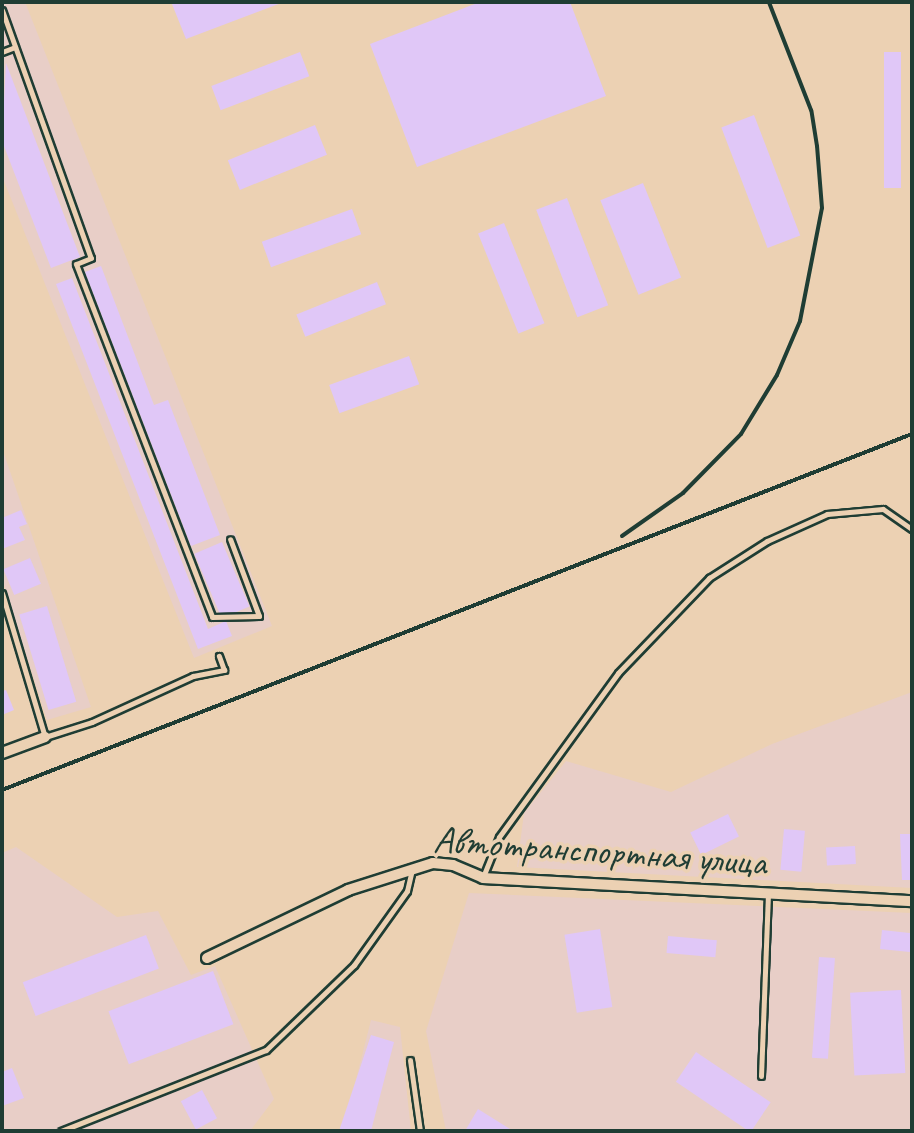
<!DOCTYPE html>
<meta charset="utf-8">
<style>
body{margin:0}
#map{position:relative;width:914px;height:1133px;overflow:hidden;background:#ecd1b3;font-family:Caveat,sans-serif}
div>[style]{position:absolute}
.built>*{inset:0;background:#e8cec7}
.building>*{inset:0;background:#e0c7f7;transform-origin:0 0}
.roads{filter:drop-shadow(2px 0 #1f3d34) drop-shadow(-2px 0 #1f3d34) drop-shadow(0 2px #1f3d34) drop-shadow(0 -2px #1f3d34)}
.service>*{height:5px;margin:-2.5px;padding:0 2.5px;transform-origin:2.5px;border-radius:2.5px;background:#ecd1b3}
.minor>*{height:10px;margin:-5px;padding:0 5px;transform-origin:5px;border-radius:5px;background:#ecd1b3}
.rail>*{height:4px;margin:-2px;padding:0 2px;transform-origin:2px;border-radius:2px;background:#1f3d34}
span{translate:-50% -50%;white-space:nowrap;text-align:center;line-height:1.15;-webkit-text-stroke:7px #ecd1b3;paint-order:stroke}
.street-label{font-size:38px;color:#1f3d34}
.frame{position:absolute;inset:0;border:4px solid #1f3d34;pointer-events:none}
</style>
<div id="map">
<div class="built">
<i style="clip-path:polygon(2px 2px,25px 2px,272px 626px,194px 658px,2px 176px)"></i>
<i style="clip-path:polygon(2px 448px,91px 707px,47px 720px,2px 579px)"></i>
<i style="clip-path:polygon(912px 692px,912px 888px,517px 867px,524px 813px,566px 761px,671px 792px,772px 744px)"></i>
<i style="clip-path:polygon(16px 847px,117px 917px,158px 911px,191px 975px,215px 966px,274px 1099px,250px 1131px,2px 1131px,2px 853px)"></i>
<i style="clip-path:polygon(469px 893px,912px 913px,912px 1131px,446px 1131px,426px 1031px)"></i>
<i style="clip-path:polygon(371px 1020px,400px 1027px,411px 1131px,343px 1131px)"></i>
</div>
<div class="building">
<i style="clip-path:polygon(178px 2px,284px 2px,186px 39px,172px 4px)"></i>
<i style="clip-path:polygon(480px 2px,570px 2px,606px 96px,417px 167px,370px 44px)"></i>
<i style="left:300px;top:52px;width:26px;height:95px;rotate:69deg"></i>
<i style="left:884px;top:52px;width:17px;height:136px"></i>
<i style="clip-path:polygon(6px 63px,80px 257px,51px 268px,2px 141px)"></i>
<i style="left:754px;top:115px;width:129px;height:35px;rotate:69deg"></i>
<i style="left:315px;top:125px;width:32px;height:94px;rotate:68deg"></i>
<i style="left:643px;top:183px;width:102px;height:46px;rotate:68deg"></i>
<i style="left:567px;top:198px;width:115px;height:33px;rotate:69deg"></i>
<i style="left:352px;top:209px;width:27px;height:96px;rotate:70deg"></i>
<i style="left:504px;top:223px;width:108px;height:28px;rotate:68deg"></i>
<i style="clip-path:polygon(101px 266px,154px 405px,168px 400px,220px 535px,191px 546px,85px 272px)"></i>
<i style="clip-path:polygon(72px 278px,208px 629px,226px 621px,232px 636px,198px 649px,56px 284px)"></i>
<i style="left:377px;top:282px;width:24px;height:87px;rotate:68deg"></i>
<i style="left:409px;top:356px;width:30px;height:85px;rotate:70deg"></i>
<i style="clip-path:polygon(21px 510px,27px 524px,19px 527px,25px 540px,2px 549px,2px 518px)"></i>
<i style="left:222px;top:542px;width:70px;height:30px;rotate:67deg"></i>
<i style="left:30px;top:558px;width:28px;height:29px;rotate:67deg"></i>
<i style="left:47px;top:606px;width:100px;height:29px;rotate:73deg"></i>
<i style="clip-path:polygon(6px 690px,14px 710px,2px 715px,2px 691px)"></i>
<i style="left:728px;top:814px;width:25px;height:42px;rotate:64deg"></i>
<i style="left:784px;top:829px;width:21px;height:41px;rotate:5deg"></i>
<i style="clip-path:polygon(900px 834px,912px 834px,912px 880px,902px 880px)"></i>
<i style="left:855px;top:846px;width:18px;height:29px;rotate:87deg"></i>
<i style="left:600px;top:929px;width:79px;height:36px;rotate:81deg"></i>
<i style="left:882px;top:930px;width:30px;height:19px;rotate:6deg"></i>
<i style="left:146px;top:935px;width:36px;height:132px;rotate:69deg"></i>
<i style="left:668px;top:936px;width:49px;height:17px;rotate:5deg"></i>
<i style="left:819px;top:957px;width:16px;height:101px;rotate:4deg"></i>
<i style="left:213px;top:971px;width:57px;height:112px;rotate:69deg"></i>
<i style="left:901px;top:990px;width:83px;height:51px;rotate:87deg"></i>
<i style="clip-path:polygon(371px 1035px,394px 1042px,371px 1131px,339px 1131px)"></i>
<i style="left:696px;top:1052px;width:90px;height:36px;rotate:34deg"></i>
<i style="clip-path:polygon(12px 1068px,24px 1098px,2px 1106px,2px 1072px)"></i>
<i style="left:202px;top:1090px;width:32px;height:24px;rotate:62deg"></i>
<i style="clip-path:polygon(478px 1109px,513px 1131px,465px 1131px)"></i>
</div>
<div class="roads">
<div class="service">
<i style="left:2px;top:10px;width:263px;rotate:70.3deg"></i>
<i style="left:91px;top:258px;width:16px;rotate:158deg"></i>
<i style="left:76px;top:264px;width:378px;rotate:68.9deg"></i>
<i style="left:212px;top:617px;width:47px;rotate:-1.2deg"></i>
<i style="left:259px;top:616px;width:82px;rotate:-110.6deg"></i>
<i style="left:2px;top:52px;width:14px;rotate:-21deg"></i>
<i style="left:2px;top:593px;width:150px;rotate:73.4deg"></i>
<i style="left:45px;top:737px;width:49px;rotate:-17.7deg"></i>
<i style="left:92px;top:722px;width:111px;rotate:-24.5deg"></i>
<i style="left:193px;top:676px;width:32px;rotate:-11deg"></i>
<i style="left:224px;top:670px;width:15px;rotate:-110deg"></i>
<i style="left:483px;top:877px;width:43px;rotate:-68.2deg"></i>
<i style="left:499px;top:837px;width:203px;rotate:-54deg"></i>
<i style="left:618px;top:673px;width:132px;rotate:-46.2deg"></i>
<i style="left:709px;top:578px;width:69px;rotate:-32.5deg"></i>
<i style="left:767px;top:541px;width:66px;rotate:-24.2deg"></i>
<i style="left:827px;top:514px;width:56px;rotate:-5.1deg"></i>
<i style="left:883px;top:509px;width:35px;rotate:35deg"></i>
<i style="left:410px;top:1060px;width:72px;rotate:82deg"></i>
<i style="left:761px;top:1076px;width:182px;rotate:-87.8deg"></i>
<i style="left:61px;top:1131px;width:220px;rotate:-21.6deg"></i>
<i style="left:266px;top:1050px;width:122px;rotate:-44deg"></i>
<i style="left:354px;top:965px;width:91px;rotate:-54.4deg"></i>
<i style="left:407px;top:891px;width:23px;rotate:-77deg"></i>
</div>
<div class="minor">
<i style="left:2px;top:753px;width:46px;rotate:-20.4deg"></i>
<i style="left:207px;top:958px;width:157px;rotate:-25.7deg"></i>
<i style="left:348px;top:890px;width:89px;rotate:-17.6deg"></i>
<i style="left:433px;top:863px;width:20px;rotate:6deg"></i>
<i style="left:453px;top:865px;width:33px;rotate:23deg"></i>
<i style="left:483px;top:878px;width:430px;rotate:3.1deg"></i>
</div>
</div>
<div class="rail">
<i style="left:622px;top:536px;width:75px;rotate:-35.2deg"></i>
<i style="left:683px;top:493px;width:83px;rotate:-45.5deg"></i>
<i style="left:741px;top:434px;width:69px;rotate:-58.6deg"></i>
<i style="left:777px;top:375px;width:59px;rotate:-66.9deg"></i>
<i style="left:800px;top:321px;width:115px;rotate:-79deg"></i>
<i style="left:822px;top:208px;width:62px;rotate:-94.6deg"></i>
<i style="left:817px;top:146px;width:36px;rotate:-99deg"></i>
<i style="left:811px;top:110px;width:116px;rotate:-111.3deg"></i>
<i style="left:2px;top:790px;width:977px;rotate:-21.37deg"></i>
</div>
<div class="street-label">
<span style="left:600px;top:851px;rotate:4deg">Автотранспортная улица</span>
</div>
<div class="frame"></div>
</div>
